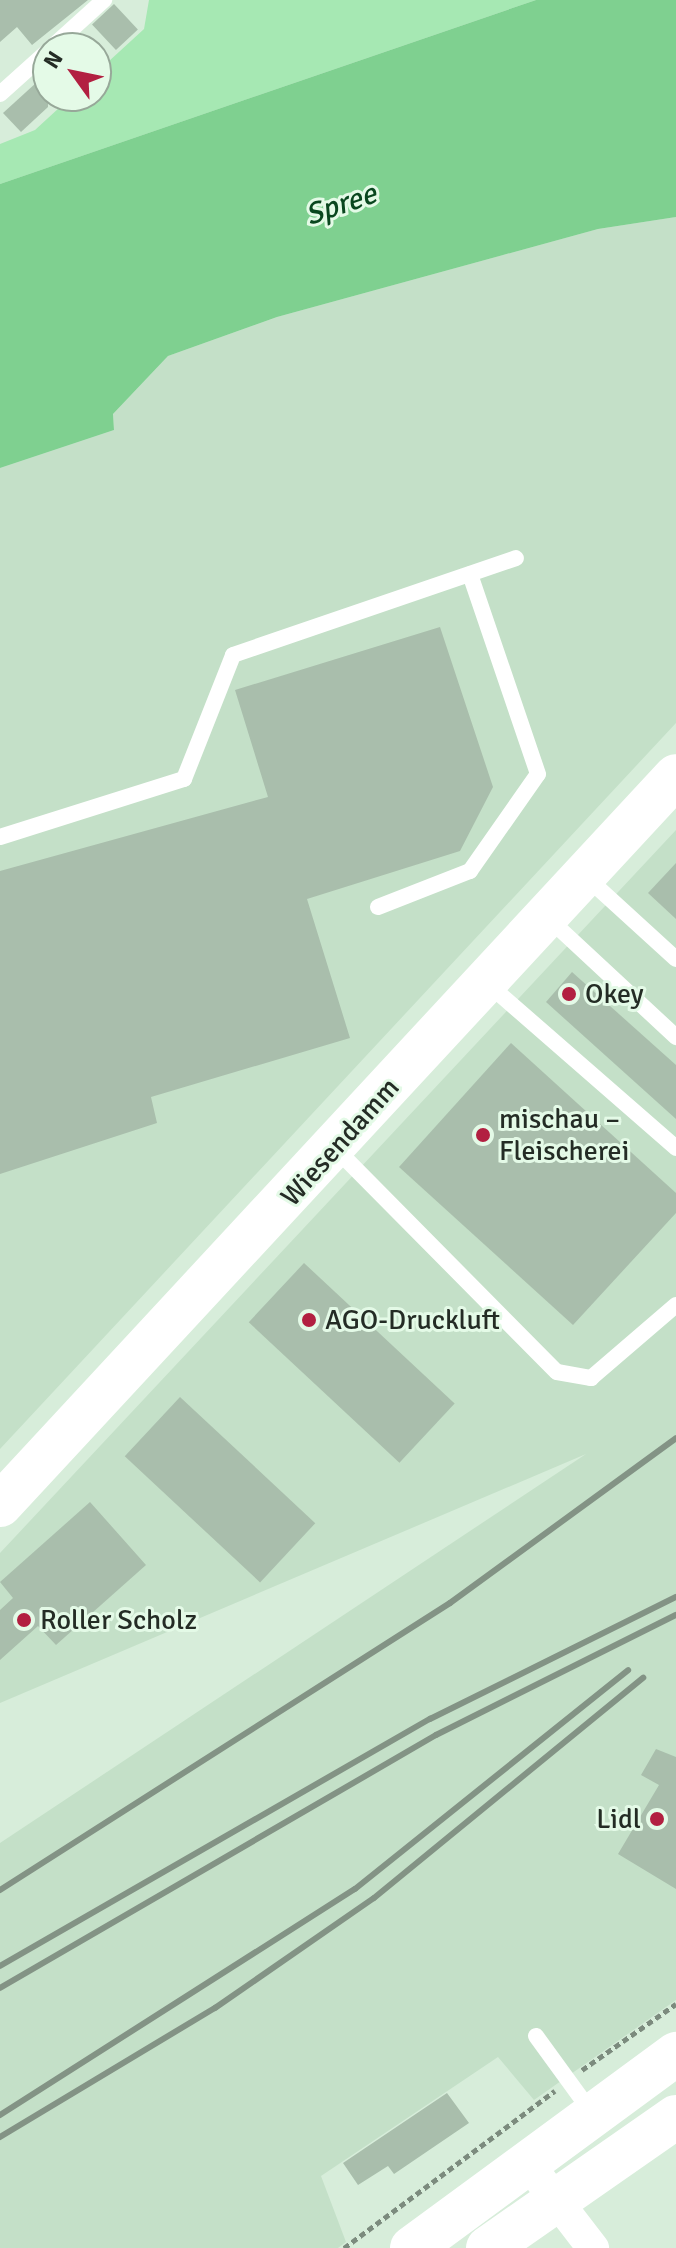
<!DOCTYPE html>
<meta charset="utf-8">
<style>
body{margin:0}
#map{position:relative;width:676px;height:2248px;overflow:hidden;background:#d7edda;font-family:Signika,sans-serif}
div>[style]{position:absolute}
.built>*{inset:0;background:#c4e0c8}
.green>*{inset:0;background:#a6e8b3}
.water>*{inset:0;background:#7fd090}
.building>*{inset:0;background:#a9beac;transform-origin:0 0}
.path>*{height:5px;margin-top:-2.5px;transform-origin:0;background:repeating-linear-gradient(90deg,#7c8b7e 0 6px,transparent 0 10px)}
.lane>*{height:16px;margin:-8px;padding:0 8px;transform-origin:8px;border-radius:8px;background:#fff}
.street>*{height:32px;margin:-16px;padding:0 16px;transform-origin:16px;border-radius:16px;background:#fff}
.secondary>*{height:44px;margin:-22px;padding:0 22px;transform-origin:22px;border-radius:22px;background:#fff}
.rail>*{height:6px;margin:-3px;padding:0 3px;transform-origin:3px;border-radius:3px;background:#839385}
.dots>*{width:22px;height:22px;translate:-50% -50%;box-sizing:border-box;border:4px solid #e4fae7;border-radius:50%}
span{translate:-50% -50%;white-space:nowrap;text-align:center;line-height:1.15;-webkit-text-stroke:6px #e4fae7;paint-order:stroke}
.poi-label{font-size:28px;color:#242c25}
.left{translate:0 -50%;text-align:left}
.right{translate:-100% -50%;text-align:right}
.street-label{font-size:28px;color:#242c25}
.water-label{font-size:30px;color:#09471f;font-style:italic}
.north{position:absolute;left:32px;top:32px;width:80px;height:80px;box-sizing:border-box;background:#e4fae7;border:2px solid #97a899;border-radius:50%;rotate:303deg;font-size:22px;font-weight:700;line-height:32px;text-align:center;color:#242c25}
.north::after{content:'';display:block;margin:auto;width:28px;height:36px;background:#b22041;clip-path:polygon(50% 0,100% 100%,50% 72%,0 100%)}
</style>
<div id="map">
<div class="built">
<i style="clip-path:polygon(676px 217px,676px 723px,0 1449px,0 468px,114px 430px,113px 414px,168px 356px,277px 317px,598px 229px)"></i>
<i style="clip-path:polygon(676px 830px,676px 2000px,534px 2100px,498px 2057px,321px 2176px,346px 2242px,338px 2248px,0 2248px,0 1843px,586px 1454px,0 1703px,0 1553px)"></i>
</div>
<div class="green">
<i style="clip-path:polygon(149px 0,536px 0,0 184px,0 144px,35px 130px,72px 96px,96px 96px,96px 73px,144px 29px)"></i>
</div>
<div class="water">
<i style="clip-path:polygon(536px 0,676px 0,676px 217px,598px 229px,277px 317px,168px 356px,113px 414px,114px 430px,0 468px,0 184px)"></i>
</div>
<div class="building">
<i style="clip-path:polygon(0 0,88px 0,32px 45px,17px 27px,0 42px)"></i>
<i style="left:114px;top:4px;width:35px;height:30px;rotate:47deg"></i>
<i style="clip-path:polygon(48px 72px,48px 107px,21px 132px,3px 113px)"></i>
<i style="clip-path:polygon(440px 627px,493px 787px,460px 851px,307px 899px,350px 1038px,151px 1097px,157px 1123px,0 1174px,0 871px,268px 797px,235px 690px)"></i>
<i style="clip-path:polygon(676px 863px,676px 919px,648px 893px)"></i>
<i style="clip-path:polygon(572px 972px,676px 1065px,676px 1119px,546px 1002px)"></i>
<i style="clip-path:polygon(511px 1043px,676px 1193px,676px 1213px,573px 1325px,399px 1167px)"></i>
<i style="left:304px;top:1263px;width:206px;height:81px;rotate:43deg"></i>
<i style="left:180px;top:1397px;width:185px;height:81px;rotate:43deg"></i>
<i style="clip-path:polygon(90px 1502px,146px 1565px,56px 1645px,38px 1626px,0 1660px,0 1610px,13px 1598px,0 1582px)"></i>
<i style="clip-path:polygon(656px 1749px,676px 1757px,676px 1889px,618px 1854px,659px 1785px,641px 1775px)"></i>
<i style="clip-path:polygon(447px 2093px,469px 2123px,394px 2174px,388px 2166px,358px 2185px,343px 2163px)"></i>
</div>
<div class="path">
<i style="left:582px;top:2070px;width:115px;rotate:-35.1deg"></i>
<i style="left:344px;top:2248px;width:263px;rotate:-36.7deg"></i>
</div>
<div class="lane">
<i style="left:51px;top:48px;width:72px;rotate:-42.2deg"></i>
<i style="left:0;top:94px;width:64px;rotate:-41.9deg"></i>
<i style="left:0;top:837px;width:193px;rotate:-17.5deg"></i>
<i style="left:184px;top:779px;width:133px;rotate:-68.4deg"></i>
<i style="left:233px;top:655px;width:299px;rotate:-18.9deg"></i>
<i style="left:585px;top:876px;width:123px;rotate:42.4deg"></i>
<i style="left:378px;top:907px;width:99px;rotate:-21.4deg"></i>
<i style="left:470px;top:871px;width:118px;rotate:-55deg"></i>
<i style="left:538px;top:774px;width:211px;rotate:-108.8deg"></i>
<i style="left:548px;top:918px;width:175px;rotate:42.9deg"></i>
<i style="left:487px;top:983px;width:251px;rotate:41.1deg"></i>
<i style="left:335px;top:1148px;width:315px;rotate:45.3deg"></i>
<i style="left:557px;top:1372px;width:35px;rotate:10deg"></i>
<i style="left:591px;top:1378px;width:112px;rotate:-40.7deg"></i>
<i style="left:536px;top:2036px;width:95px;rotate:54deg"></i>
</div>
<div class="street">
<i style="left:526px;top:2161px;width:110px;rotate:52.4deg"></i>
</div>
<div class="secondary">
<i style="left:0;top:1505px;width:994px;rotate:-47.16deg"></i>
<i style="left:412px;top:2248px;width:328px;rotate:-36.3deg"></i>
<i style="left:488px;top:2248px;width:229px;rotate:-34.9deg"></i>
</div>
<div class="rail">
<i style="left:0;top:1890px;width:534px;rotate:-32.53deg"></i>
<i style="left:450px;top:1603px;width:280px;rotate:-36.1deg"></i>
<i style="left:0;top:1966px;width:496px;rotate:-29.9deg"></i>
<i style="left:430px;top:1719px;width:275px;rotate:-26.4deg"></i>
<i style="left:0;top:1988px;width:504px;rotate:-30.13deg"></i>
<i style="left:436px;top:1735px;width:268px;rotate:-26.6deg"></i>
<i style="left:0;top:2115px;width:421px;rotate:-32.5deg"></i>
<i style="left:355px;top:1889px;width:350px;rotate:-38.7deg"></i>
<i style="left:0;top:2137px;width:251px;rotate:-31deg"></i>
<i style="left:215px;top:2008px;width:193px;rotate:-34.7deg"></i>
<i style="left:374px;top:1898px;width:348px;rotate:-39.3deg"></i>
</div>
<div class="dots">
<i style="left:569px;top:994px;background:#b22041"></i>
<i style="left:483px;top:1135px;background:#b22041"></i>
<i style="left:309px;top:1320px;background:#b22041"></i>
<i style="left:24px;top:1620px;background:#b22041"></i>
<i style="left:657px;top:1819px;background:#b22041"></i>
</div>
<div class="poi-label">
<span class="left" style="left:585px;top:994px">Okey</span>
<span class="left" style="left:499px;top:1135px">mischau –<br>Fleischerei</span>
<span class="left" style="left:325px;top:1320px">AGO-Druckluft</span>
<span class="left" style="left:40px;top:1620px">Roller Scholz</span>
<span class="right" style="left:641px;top:1819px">Lidl</span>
</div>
<div class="street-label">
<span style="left:340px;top:1142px;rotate:-48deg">Wiesendamm</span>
</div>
<div class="water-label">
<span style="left:341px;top:205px;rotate:-19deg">Spree</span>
</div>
<div class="north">N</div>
</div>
